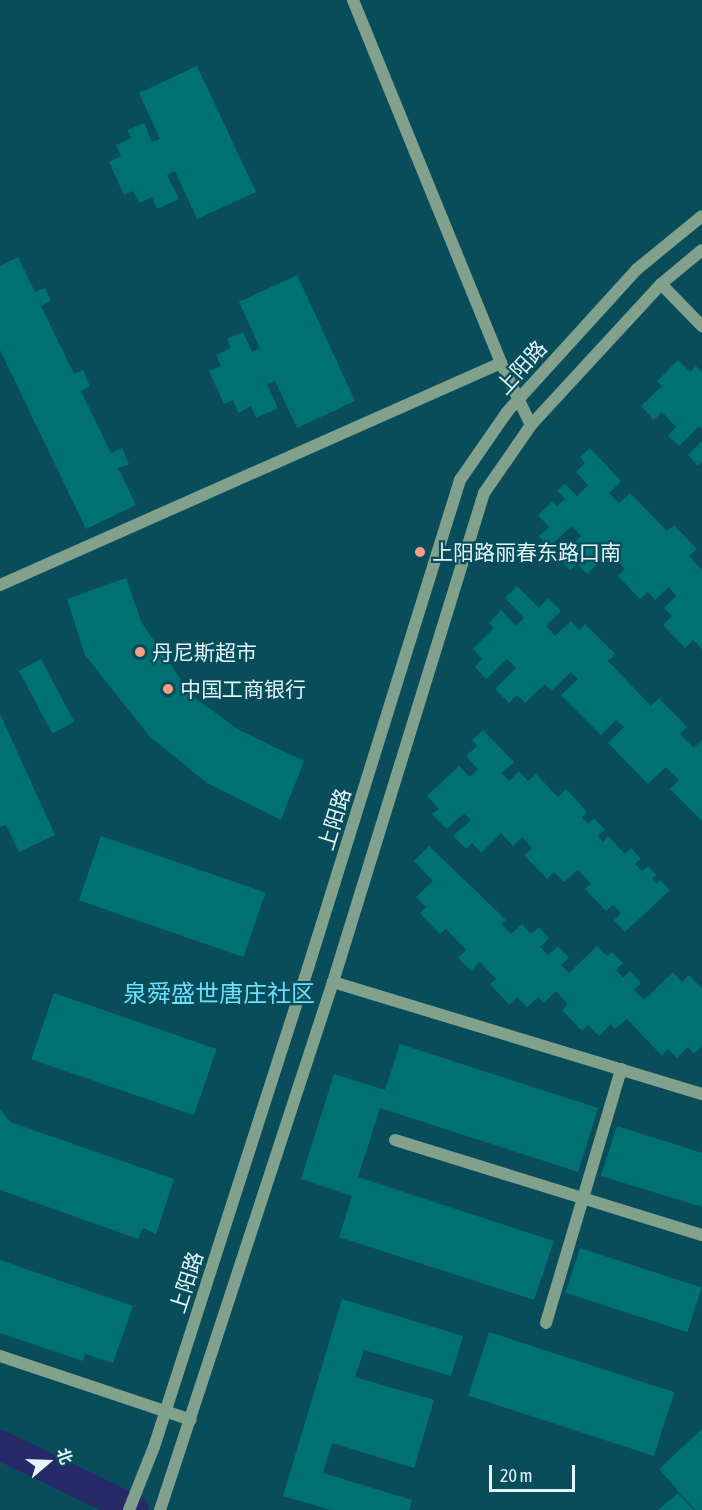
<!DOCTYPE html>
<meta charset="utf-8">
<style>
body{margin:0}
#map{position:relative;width:702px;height:1510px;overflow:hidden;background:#094d5b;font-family:"Asap Condensed","Noto Sans SC",sans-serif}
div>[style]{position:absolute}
.canal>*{height:30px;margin:-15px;padding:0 15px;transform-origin:15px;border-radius:15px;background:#272a68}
.building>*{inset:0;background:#007172;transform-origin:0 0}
.service>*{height:12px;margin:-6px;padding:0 6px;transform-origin:6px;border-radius:6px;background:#81a18c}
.minor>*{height:12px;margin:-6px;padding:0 6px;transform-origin:6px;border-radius:6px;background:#81a18c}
.dots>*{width:16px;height:16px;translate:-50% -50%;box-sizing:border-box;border:3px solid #094d5b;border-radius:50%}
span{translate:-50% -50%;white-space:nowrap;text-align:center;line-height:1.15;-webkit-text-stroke:4.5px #094d5b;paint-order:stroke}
.street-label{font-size:21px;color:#e3f6fc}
.poi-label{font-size:21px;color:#e3f6fc}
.left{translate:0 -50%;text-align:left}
.quarter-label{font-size:24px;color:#6edefa}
.north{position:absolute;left:18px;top:1432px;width:60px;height:60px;-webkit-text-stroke:4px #094d5b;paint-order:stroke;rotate:71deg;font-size:16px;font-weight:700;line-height:24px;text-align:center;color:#e3f6fc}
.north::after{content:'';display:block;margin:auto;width:21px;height:27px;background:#e3f6fc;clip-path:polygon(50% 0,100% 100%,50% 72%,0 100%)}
.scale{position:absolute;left:489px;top:1465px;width:86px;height:27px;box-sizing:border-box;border:3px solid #e3f6fc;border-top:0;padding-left:8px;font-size:18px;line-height:21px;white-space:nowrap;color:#e3f6fc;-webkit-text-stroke:4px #094d5b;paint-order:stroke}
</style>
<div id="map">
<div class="canal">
<i style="left:0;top:1445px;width:149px;rotate:25.9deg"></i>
</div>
<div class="building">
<i style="clip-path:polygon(197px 66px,256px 192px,197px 219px,175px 171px,167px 175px,179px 199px,157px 209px,152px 197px,139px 203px,133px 191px,124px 195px,109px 162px,121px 156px,116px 145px,131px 138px,127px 130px,144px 123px,152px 142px,160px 139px,139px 93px)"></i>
<i style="clip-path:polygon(18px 257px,35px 292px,45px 288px,51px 301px,41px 306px,74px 374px,83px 370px,90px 386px,81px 391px,111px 453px,122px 448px,129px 464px,118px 468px,136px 505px,86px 529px,0 350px,0 266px)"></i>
<i style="clip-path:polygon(297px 275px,355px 401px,297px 428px,275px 381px,267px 384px,278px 408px,256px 418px,251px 406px,238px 413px,233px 400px,224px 404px,209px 371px,221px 366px,216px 355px,231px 348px,227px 339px,243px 332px,252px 352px,260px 348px,239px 302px)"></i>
<i style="clip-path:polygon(678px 360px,690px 372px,696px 366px,702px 372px,702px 429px,699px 426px,679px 446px,668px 436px,676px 427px,662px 412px,654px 420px,641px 406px,662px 386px,657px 381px)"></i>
<i style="clip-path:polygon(702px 441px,702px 462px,698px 466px,688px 455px)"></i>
<i style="clip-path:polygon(590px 448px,621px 481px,609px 493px,619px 503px,630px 493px,667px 531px,674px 525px,697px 549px,689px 556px,702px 570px,702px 649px,693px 640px,685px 648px,663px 625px,672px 616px,664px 608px,676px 596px,669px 587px,655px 600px,648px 592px,640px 599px,618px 576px,625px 569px,609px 552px,587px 574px,577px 563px,570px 570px,559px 558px,581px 536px,572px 526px,549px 547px,539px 536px,549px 527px,538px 515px,553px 501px,557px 506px,565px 499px,557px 491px,565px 484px,577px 496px,588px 485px,576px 472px,585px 463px,580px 457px)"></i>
<i style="clip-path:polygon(126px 578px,142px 623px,192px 696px,239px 730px,304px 761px,281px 820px,207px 783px,150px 737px,85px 655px,67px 599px)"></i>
<i style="clip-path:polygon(517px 586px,539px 608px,548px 598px,561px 611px,546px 626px,555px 636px,571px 621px,579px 630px,585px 624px,615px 654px,608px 661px,651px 706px,659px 698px,687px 727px,680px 734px,694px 748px,702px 740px,702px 821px,670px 789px,679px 780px,666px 767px,648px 784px,608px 743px,624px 727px,616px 720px,601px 735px,561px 695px,578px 679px,571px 672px,551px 691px,545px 684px,525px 703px,517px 695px,509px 703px,495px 689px,516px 668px,507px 659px,486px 679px,475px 667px,482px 659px,473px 649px,494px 628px,489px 623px,501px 610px,516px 626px,524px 618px,505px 598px)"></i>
<i style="left:41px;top:659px;width:71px;height:25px;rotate:62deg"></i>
<i style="clip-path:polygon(0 714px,55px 835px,19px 852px,6px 825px,0 827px)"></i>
<i style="clip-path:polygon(483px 730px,514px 762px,502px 773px,509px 781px,519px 771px,528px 781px,536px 774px,558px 797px,566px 789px,587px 812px,582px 817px,588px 824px,594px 818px,605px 830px,598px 836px,603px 842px,608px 836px,625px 854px,631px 848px,641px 859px,635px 864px,642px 871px,648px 866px,656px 875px,652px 879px,656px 884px,660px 880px,670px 890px,625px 932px,614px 920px,621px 913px,613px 905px,606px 911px,585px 889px,591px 884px,578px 870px,564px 882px,554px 872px,547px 879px,524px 855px,532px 848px,522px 837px,513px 846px,501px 833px,481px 853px,472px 843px,466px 849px,453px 836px,471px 820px,464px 813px,447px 829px,432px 814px,439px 809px,427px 796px,459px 766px,470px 777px,478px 769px,466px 756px,477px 746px,472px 740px)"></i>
<i style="left:101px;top:836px;width:174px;height:68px;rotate:19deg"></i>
<i style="clip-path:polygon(429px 846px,506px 920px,501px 924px,511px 934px,522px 924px,531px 934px,539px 927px,549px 938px,540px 947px,548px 955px,558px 946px,569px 957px,561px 965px,569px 973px,597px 946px,607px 956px,612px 952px,623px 963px,616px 970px,623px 978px,630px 971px,641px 983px,634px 990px,644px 1000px,673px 972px,682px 982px,689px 975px,702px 988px,702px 1046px,694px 1054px,688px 1047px,677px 1058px,668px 1049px,662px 1056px,627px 1019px,615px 1029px,611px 1024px,599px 1036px,588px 1025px,582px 1031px,562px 1010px,568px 1004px,556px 991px,544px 1003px,538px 997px,527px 1007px,517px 997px,509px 1005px,490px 984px,496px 979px,480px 962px,471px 971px,458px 958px,466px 950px,446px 929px,440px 934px,420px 913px,426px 907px,416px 897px,433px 881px,414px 861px)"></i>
<i style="left:54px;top:993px;width:172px;height:70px;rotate:19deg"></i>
<i style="clip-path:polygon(400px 1044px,598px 1108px,578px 1172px,380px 1108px,358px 1177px,554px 1241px,534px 1300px,339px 1237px,352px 1196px,301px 1179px,334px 1074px,385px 1090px)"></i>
<i style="clip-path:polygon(0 1109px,10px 1122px,174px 1179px,156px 1234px,143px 1228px,138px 1239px,0 1190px)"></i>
<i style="clip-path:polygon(617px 1126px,702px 1153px,702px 1207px,601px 1176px)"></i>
<i style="left:580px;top:1248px;width:128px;height:47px;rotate:18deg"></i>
<i style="clip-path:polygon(0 1260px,133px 1306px,113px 1363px,85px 1354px,83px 1361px,0 1333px)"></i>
<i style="clip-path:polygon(342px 1299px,463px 1336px,451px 1376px,364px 1350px,355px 1377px,434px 1400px,414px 1468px,332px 1443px,323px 1473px,412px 1500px,409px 1510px,331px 1510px,283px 1496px)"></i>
<i style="left:489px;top:1332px;width:195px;height:67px;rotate:18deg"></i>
<i style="clip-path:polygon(702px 1429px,702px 1510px,695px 1510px,659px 1469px)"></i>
<i style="clip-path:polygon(678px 1493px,693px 1510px,658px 1510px)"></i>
</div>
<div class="service">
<i style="left:661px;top:284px;width:59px;rotate:45.7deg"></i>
<i style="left:0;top:585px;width:548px;rotate:-23.9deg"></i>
<i style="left:333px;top:982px;width:386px;rotate:16.9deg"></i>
<i style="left:395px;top:1140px;width:321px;rotate:17.2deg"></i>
<i style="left:546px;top:1323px;width:265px;rotate:-73.5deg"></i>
<i style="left:0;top:1356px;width:201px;rotate:18.5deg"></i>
</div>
<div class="minor">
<i style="left:353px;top:0;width:392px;rotate:67.8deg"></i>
<i style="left:501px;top:363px;width:69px;rotate:64.2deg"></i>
<i style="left:129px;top:1510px;width:68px;rotate:-68.4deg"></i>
<i style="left:154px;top:1447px;width:503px;rotate:-72.18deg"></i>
<i style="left:308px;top:968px;width:511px;rotate:-72.7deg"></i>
<i style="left:460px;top:480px;width:83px;rotate:-55.3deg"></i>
<i style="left:507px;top:412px;width:192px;rotate:-47.7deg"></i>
<i style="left:636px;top:270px;width:85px;rotate:-39.3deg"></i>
<i style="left:160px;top:1510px;width:556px;rotate:-71.86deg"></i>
<i style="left:333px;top:982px;width:512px;rotate:-72.84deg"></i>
<i style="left:484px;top:493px;width:83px;rotate:-55.3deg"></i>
<i style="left:531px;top:425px;width:192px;rotate:-47.3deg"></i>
<i style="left:661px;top:284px;width:53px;rotate:-39.7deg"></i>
</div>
<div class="dots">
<i style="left:420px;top:552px;background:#f49e86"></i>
<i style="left:140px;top:652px;background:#f49e86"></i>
<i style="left:168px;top:689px;background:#f49e86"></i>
</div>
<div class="street-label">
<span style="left:521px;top:367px;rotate:-48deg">上阳路</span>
<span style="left:334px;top:819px;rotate:-73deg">上阳路</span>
<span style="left:186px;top:1282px;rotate:-72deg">上阳路</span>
</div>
<div class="poi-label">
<span class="left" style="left:432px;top:552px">上阳路丽春东路口南</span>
<span class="left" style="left:152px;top:652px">丹尼斯超市</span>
<span class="left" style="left:180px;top:689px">中国工商银行</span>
</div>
<div class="quarter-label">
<span style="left:219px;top:994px">泉舜盛世唐庄社区</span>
</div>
<div class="north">北</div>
<div class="scale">20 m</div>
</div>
